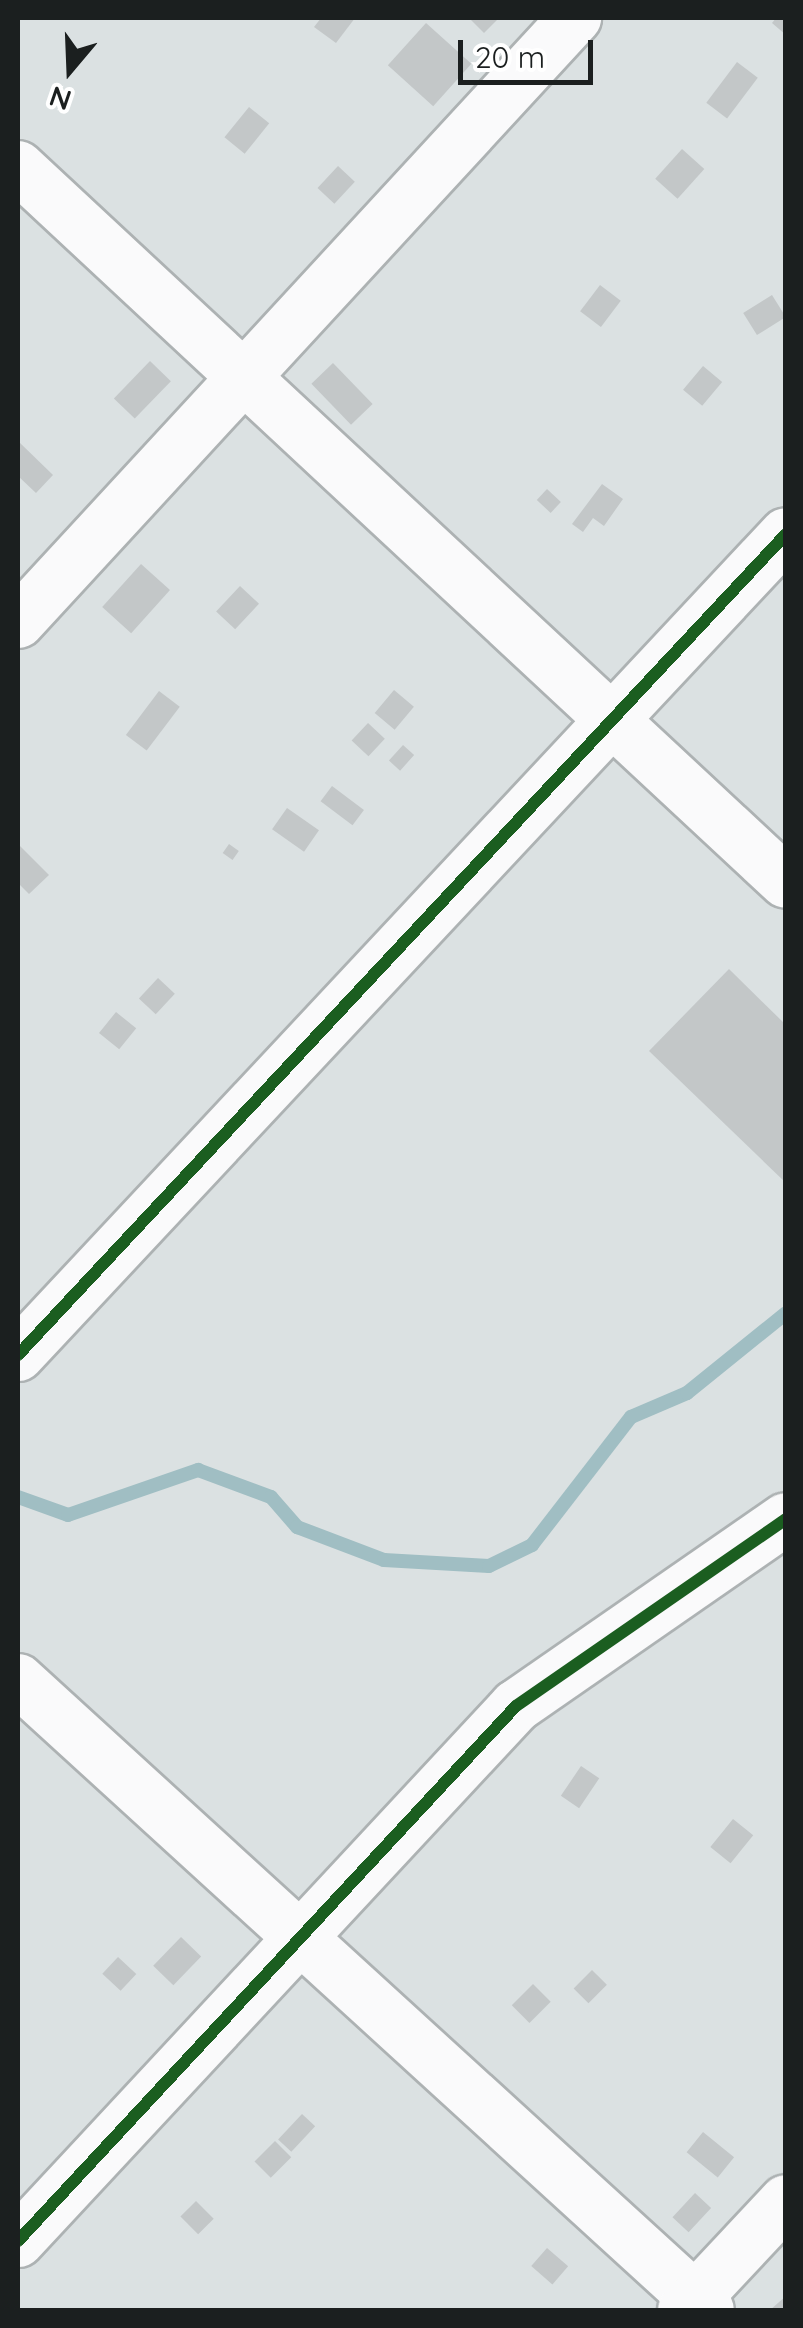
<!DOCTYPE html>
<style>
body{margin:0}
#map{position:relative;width:803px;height:2328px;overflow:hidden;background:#dbe1e2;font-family:Quicksand,sans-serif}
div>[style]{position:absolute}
.stream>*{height:14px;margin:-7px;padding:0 7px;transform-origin:7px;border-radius:7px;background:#a0bec3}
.building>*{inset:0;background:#c3c7c8;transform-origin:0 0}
.roads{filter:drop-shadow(2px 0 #adb2b3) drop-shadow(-2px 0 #adb2b3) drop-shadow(0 2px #adb2b3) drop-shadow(0 -2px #adb2b3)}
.minor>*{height:52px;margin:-26px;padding:0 26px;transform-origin:26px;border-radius:26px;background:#fafafb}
.cycleway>*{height:12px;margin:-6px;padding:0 6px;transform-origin:6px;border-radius:6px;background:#1b5e20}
span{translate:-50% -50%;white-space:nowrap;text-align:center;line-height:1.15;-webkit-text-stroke:8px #fff;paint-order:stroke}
.frame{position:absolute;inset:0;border:20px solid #1b1f1f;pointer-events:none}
.north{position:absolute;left:20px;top:20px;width:100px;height:100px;-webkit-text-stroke:8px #fff;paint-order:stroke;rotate:199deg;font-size:28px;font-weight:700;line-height:40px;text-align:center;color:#1b1f1f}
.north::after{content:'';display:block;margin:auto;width:35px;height:45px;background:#1b1f1f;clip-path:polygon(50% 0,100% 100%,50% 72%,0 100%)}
.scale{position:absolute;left:458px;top:40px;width:135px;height:45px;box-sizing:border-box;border:5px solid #1b1f1f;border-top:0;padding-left:12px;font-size:30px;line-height:35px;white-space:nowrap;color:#1b1f1f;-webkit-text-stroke:8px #fff;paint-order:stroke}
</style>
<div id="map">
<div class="stream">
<i style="left:18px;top:1497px;width:53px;rotate:19.8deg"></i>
<i style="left:68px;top:1515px;width:138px;rotate:-19.1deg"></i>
<i style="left:198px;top:1470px;width:78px;rotate:20.3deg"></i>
<i style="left:271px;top:1497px;width:40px;rotate:49deg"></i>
<i style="left:297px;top:1527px;width:93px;rotate:20.8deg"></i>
<i style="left:384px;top:1560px;width:105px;rotate:3.3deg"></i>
<i style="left:489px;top:1566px;width:48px;rotate:-26deg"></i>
<i style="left:532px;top:1545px;width:162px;rotate:-52.3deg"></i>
<i style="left:631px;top:1417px;width:61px;rotate:-23.2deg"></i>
<i style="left:687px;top:1393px;width:127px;rotate:-38.9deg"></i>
</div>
<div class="building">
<i style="clip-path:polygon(321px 18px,355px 18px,336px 43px,314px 27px)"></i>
<i style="clip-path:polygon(469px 18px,499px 18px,484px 33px)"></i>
<i style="clip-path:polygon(776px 18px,786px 18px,786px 35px,772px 23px)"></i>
<i style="left:426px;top:23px;width:61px;height:57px;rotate:42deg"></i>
<i style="left:737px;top:62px;width:26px;height:51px;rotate:37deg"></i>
<i style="left:249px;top:107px;width:26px;height:39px;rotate:39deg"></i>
<i style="left:682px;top:149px;width:30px;height:40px;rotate:42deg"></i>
<i style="left:338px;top:166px;width:23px;height:30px;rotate:43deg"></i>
<i style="left:600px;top:285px;width:26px;height:33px;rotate:37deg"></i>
<i style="left:772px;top:295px;width:26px;height:34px;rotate:58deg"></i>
<i style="left:150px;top:361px;width:29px;height:52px;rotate:44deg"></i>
<i style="left:333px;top:363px;width:57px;height:30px;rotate:46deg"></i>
<i style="left:703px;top:366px;width:25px;height:31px;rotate:40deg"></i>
<i style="clip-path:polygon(18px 441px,53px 475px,36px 493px,18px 476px)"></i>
<i style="clip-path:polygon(602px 484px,623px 499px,604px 526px,593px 518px,583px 532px,572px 524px)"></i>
<i style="left:547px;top:489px;width:19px;height:15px;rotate:43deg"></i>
<i style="left:141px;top:564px;width:39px;height:58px;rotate:42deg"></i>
<i style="left:240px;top:586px;width:26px;height:35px;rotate:43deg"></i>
<i style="left:394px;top:690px;width:26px;height:30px;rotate:40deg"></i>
<i style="left:159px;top:691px;width:26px;height:55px;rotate:37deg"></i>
<i style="left:368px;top:723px;width:23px;height:24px;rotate:43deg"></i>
<i style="left:403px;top:745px;width:15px;height:21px;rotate:42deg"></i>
<i style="left:332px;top:786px;width:40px;height:19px;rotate:37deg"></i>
<i style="left:287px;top:808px;width:39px;height:26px;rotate:35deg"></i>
<i style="clip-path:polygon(18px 844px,49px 875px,29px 894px,18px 883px)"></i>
<i style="left:229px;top:844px;width:12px;height:11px;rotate:35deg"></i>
<i style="clip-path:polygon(729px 969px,786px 1025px,786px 1183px,649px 1051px)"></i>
<i style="left:158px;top:978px;width:23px;height:28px;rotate:43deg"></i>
<i style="left:116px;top:1012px;width:26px;height:27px;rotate:39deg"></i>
<i style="left:581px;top:1766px;width:22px;height:36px;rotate:34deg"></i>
<i style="left:733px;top:1819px;width:26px;height:36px;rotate:39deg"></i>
<i style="left:181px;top:1937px;width:28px;height:40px;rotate:44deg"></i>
<i style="left:118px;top:1957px;width:25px;height:23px;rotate:43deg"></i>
<i style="left:592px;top:1970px;width:21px;height:26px;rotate:45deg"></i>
<i style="left:533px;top:1984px;width:25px;height:30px;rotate:45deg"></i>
<i style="left:302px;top:2114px;width:18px;height:35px;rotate:43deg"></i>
<i style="left:703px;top:2132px;width:40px;height:26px;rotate:39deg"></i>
<i style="left:275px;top:2141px;width:23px;height:29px;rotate:45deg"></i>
<i style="left:695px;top:2193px;width:22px;height:33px;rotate:43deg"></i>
<i style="left:196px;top:2201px;width:25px;height:22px;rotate:45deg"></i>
<i style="left:547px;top:2248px;width:28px;height:24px;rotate:41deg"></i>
<i style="clip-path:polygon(786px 2296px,786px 2310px,770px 2310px)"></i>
</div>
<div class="roads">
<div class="minor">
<i style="left:18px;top:167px;width:1049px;rotate:42.95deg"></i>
<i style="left:18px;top:622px;width:822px;rotate:-47.32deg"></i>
<i style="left:18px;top:1355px;width:1124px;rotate:-46.91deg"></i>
<i style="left:18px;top:1680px;width:934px;rotate:42.4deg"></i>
<i style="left:18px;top:2241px;width:731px;rotate:-47.05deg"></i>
<i style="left:516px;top:1706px;width:328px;rotate:-34.7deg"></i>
<i style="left:684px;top:2310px;width:149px;rotate:-46.9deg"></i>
</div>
</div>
<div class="cycleway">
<i style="left:18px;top:1355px;width:1124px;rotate:-46.91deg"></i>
<i style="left:18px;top:2241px;width:731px;rotate:-47.05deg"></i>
<i style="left:516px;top:1706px;width:328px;rotate:-34.7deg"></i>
</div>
<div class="frame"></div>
<div class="north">N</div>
<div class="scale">20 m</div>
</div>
